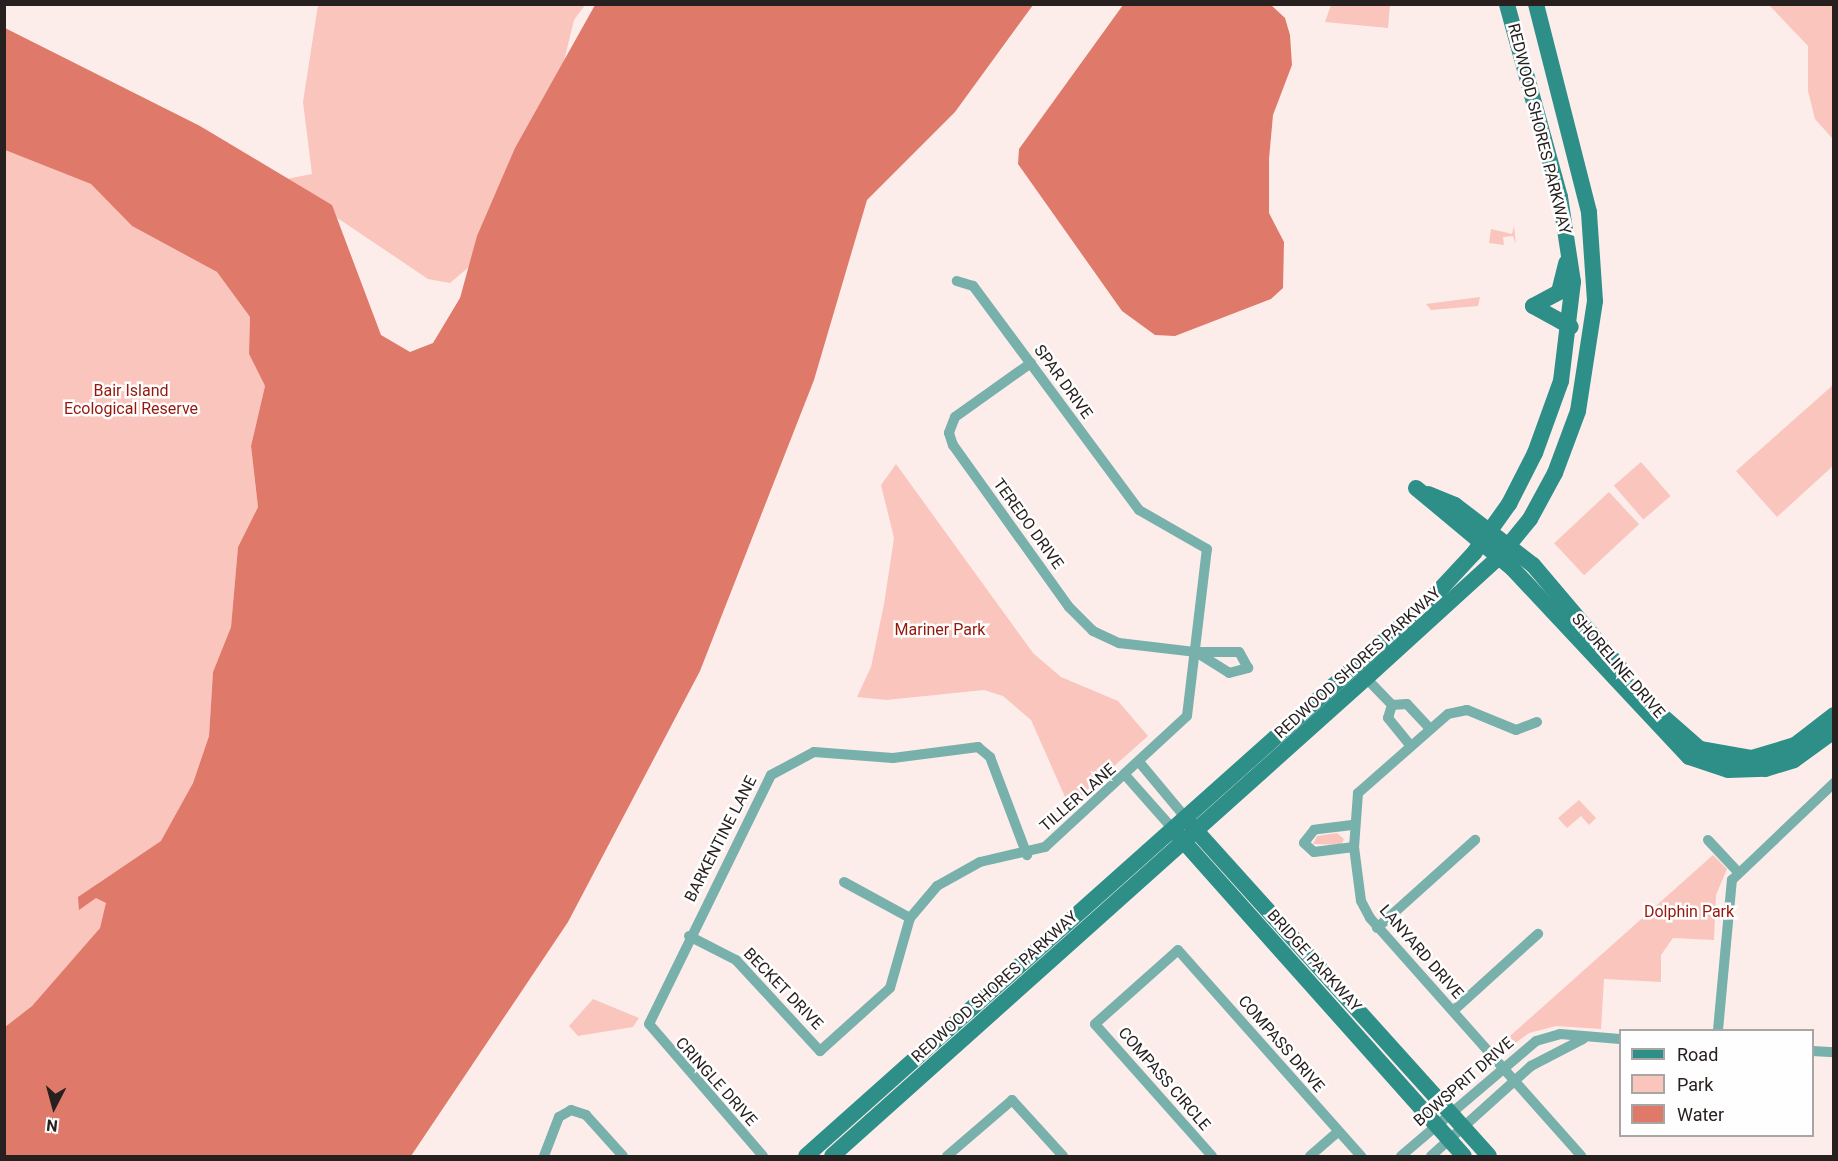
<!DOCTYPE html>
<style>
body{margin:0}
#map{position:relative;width:1838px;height:1161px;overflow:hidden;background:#fdedea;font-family:Roboto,sans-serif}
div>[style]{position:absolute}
.green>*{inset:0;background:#fac5bc;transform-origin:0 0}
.water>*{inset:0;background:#df7969}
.street>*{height:10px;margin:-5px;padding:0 5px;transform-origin:5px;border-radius:5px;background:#78b0ab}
.secondary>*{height:16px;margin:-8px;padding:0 8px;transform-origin:8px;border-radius:8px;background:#2e8f89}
span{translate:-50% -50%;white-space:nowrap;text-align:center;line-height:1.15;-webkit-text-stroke:5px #fefefe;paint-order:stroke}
.street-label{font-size:16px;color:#27201f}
.park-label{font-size:16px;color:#94180e}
.frame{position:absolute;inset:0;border:6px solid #27201f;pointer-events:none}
.legend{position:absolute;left:1619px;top:1029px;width:195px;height:108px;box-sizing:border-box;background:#fefefe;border:2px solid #a8a5a5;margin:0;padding:8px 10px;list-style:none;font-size:18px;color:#27201f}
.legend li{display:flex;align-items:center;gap:12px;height:30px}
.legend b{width:30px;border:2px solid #a8a5a5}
.north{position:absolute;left:24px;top:1077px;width:60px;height:60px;-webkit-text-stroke:4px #fefefe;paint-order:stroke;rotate:186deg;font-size:16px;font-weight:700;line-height:24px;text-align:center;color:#27201f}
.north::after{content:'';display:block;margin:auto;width:21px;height:27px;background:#27201f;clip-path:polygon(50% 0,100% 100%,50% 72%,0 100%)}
</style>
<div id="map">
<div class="green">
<i style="clip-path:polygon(318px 5px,585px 5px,574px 20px,547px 131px,490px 249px,450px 283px,428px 279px,281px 180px,312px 174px,303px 102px)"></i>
<i style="clip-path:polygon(1331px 5px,1390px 5px,1388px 28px,1325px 22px)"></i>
<i style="clip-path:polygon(1769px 5px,1833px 5px,1833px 139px,1815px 119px,1808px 91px,1808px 46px)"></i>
<i style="clip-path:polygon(5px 150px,91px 184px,132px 226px,217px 272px,250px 317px,249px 354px,265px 386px,251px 446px,258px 507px,238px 547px,231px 627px,213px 672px,209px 736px,193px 783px,161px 842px,100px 882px,87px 904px,96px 897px,107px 903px,100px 928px,32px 1006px,5px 1027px)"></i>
<i style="clip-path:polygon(1514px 226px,1516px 244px,1513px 236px,1503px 237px,1504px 245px,1489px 243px,1491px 229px,1512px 234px)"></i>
<i style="clip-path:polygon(1480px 297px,1478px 306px,1431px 310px,1426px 304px)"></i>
<i style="clip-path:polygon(1833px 385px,1833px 466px,1777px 517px,1736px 471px)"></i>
<i style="left:1641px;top:462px;width:45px;height:36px;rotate:49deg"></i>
<i style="clip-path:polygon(896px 464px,1033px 653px,1061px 677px,1118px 701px,1148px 736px,1069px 806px,1031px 720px,1003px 696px,984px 690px,886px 700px,857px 697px,871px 667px,884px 604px,894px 538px,881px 485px)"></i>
<i style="left:1609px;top:492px;width:44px;height:75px;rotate:47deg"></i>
<i style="clip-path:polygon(1579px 800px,1596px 818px,1589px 825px,1581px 816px,1567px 828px,1558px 818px)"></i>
<i style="clip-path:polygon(1337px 833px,1344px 839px,1341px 845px,1313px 844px,1317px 836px)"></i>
<i style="clip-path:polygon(1713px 855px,1727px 869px,1716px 895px,1714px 940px,1673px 938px,1661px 955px,1661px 982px,1604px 979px,1601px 1029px,1556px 1026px,1529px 1033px,1506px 1050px,1500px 1045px)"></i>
<i style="clip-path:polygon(593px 999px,639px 1018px,633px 1027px,578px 1036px,569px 1026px)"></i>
</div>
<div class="water">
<i style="clip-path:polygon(595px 5px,1033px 5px,955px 112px,867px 200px,814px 380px,700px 671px,568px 922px,411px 1156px,5px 1156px,5px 1027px,32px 1006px,100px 928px,106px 903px,96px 898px,79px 910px,78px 897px,161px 841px,193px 783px,209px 736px,213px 672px,231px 627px,238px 547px,258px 507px,251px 446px,265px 386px,249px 354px,250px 317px,217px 272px,132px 226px,91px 184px,5px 150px,5px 28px,200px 126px,332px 205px,381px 335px,410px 352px,433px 343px,460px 298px,477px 236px,515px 148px)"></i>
<i style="clip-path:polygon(1123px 5px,1271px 5px,1285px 18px,1290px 35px,1292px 65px,1273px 115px,1269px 159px,1269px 213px,1284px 242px,1283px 288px,1271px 299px,1175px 336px,1155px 335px,1122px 311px,1018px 164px,1019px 149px)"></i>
</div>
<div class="street">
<i style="left:1031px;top:363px;width:93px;rotate:144.6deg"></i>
<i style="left:955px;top:417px;width:17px;rotate:111deg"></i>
<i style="left:949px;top:433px;width:13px;rotate:72deg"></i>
<i style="left:953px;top:445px;width:199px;rotate:54.4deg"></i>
<i style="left:1069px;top:607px;width:34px;rotate:45deg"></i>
<i style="left:1093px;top:631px;width:29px;rotate:25deg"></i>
<i style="left:1119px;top:643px;width:78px;rotate:6.7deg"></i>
<i style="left:1196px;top:652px;width:39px;rotate:32deg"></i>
<i style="left:1229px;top:673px;width:20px;rotate:-15deg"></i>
<i style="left:1248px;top:668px;width:18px;rotate:-119deg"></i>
<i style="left:1239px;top:652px;width:43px;rotate:180deg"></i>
<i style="left:1366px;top:678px;width:37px;rotate:46deg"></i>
<i style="left:1537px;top:722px;width:22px;rotate:159deg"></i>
<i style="left:1516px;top:730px;width:53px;rotate:-157.8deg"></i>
<i style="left:1467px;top:710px;width:19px;rotate:168deg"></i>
<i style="left:1448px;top:714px;width:120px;rotate:138.7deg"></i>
<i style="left:1358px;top:793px;width:54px;rotate:94.2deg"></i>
<i style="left:1354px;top:847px;width:54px;rotate:82.6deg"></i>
<i style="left:1361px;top:901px;width:19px;rotate:62deg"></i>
<i style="left:1370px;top:918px;width:318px;rotate:48.4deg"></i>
<i style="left:1410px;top:745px;width:35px;rotate:-129deg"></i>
<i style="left:1388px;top:718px;width:14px;rotate:-73deg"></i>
<i style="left:1392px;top:705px;width:15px;rotate:-4deg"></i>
<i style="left:1407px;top:704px;width:34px;rotate:47deg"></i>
<i style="left:1140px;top:763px;width:70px;rotate:50.2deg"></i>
<i style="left:1126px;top:776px;width:69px;rotate:48.5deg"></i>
<i style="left:1352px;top:825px;width:38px;rotate:173deg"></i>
<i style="left:1314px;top:830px;width:16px;rotate:128deg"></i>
<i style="left:1304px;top:843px;width:13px;rotate:42deg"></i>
<i style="left:1314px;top:852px;width:40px;rotate:-7.1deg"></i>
<i style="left:1708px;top:840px;width:42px;rotate:46.9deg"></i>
<i style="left:844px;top:882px;width:75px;rotate:28.6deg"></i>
<i style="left:1377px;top:928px;width:132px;rotate:-41.9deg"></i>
<i style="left:689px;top:936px;width:53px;rotate:27.1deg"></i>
<i style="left:736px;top:960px;width:124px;rotate:47.3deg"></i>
<i style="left:820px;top:1051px;width:94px;rotate:-42deg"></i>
<i style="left:890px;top:988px;width:73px;rotate:-74.1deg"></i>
<i style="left:910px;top:918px;width:42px;rotate:-49.8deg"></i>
<i style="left:937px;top:886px;width:49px;rotate:-29.2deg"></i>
<i style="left:980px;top:862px;width:67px;rotate:-13deg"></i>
<i style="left:1045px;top:847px;width:193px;rotate:-42.7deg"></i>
<i style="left:1187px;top:716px;width:168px;rotate:-83.2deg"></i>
<i style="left:1207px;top:549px;width:78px;rotate:-150.2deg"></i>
<i style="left:1139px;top:510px;width:279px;rotate:-126.5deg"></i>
<i style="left:973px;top:286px;width:17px;rotate:-163deg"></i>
<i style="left:1453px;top:1011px;width:115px;rotate:-42.2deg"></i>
<i style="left:1718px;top:1030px;width:151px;rotate:-84.7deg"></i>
<i style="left:1732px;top:880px;width:141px;rotate:-43.6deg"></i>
<i style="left:1812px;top:1051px;width:22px;rotate:3deg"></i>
<i style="left:544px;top:1156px;width:42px;rotate:-69deg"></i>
<i style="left:559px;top:1117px;width:14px;rotate:-30deg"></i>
<i style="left:571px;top:1110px;width:16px;rotate:18deg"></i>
<i style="left:586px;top:1115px;width:55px;rotate:47.9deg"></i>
<i style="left:763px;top:1156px;width:174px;rotate:-130.8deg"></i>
<i style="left:649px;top:1024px;width:277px;rotate:-63.9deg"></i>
<i style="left:771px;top:775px;width:49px;rotate:-28.1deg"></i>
<i style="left:814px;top:752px;width:79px;rotate:4.3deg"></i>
<i style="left:893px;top:758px;width:86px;rotate:-7.4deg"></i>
<i style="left:978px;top:747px;width:16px;rotate:40deg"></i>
<i style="left:990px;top:757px;width:105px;rotate:69.3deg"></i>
<i style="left:947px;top:1156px;width:86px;rotate:-40.7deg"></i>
<i style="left:1012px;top:1100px;width:76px;rotate:47.7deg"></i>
<i style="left:1212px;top:1156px;width:176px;rotate:-131.6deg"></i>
<i style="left:1095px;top:1024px;width:111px;rotate:-41.7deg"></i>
<i style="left:1178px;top:950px;width:276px;rotate:48.4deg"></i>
<i style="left:1310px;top:1156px;width:37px;rotate:-41deg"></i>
<i style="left:1401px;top:1156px;width:177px;rotate:-40.4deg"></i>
<i style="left:1536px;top:1041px;width:25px;rotate:-16deg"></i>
<i style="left:1560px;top:1034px;width:60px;rotate:4.8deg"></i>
<i style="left:1431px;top:1156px;width:135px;rotate:-42deg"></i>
<i style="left:1531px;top:1066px;width:59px;rotate:-27.4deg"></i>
</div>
<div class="secondary">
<i style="left:1533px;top:306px;width:30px;rotate:-28deg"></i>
<i style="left:1559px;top:292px;width:30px;rotate:-76deg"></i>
<i style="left:1533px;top:306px;width:43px;rotate:28.9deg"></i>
<i style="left:1416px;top:488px;width:125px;rotate:39.8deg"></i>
<i style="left:1512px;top:568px;width:259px;rotate:46.9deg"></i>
<i style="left:1689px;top:757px;width:41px;rotate:18.4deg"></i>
<i style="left:1728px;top:770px;width:37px;rotate:-2deg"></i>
<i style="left:1765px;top:769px;width:30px;rotate:-17deg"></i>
<i style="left:1794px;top:760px;width:49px;rotate:-35.9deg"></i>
<i style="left:1428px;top:494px;width:29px;rotate:22deg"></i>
<i style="left:1455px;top:505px;width:98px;rotate:37.6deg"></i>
<i style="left:1533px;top:565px;width:145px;rotate:49.7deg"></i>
<i style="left:1660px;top:714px;width:53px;rotate:41.2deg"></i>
<i style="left:1700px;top:749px;width:53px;rotate:9.8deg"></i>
<i style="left:1752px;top:758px;width:45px;rotate:-16.8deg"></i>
<i style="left:1795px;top:745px;width:49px;rotate:-37.6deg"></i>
<i style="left:1191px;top:825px;width:445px;rotate:48deg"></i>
<i style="left:1177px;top:834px;width:431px;rotate:48.3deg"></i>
<i style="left:806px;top:1156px;width:841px;rotate:-41.72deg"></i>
<i style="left:1434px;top:596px;width:59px;rotate:-47.1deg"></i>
<i style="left:1474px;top:553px;width:60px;rotate:-54.5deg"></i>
<i style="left:1509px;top:504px;width:57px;rotate:-63deg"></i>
<i style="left:1535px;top:453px;width:77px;rotate:-70.1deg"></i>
<i style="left:1561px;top:381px;width:100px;rotate:-83.1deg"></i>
<i style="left:1573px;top:282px;width:86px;rotate:-98.7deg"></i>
<i style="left:1560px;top:197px;width:200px;rotate:-105.4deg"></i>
<i style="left:832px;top:1156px;width:717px;rotate:-41.83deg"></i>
<i style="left:1366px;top:678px;width:180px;rotate:-42.3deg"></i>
<i style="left:1499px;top:557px;width:49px;rotate:-50.8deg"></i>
<i style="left:1530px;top:519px;width:52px;rotate:-61.5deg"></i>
<i style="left:1555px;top:473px;width:66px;rotate:-69.6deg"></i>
<i style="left:1578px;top:411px;width:111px;rotate:-81.2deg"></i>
<i style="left:1595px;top:301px;width:89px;rotate:-93.9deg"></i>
<i style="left:1589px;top:212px;width:215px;rotate:-104.3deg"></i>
</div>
<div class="street-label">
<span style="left:1539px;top:129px;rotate:76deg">REDWOOD SHORES PARKWAY</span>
<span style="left:1063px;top:382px;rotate:54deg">SPAR DRIVE</span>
<span style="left:1028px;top:524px;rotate:54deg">TEREDO DRIVE</span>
<span style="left:1358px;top:663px;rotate:-42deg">REDWOOD SHORES PARKWAY</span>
<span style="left:1618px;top:666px;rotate:49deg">SHORELINE DRIVE</span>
<span style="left:1078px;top:798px;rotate:-41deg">TILLER LANE</span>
<span style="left:721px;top:839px;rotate:-63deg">BARKENTINE LANE</span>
<span style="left:1421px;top:952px;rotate:49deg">LANYARD DRIVE</span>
<span style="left:1314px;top:961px;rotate:48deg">BRIDGE PARKWAY</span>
<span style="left:995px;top:987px;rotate:-42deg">REDWOOD SHORES PARKWAY</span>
<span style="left:783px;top:989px;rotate:46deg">BECKET DRIVE</span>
<span style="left:1281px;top:1044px;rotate:49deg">COMPASS DRIVE</span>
<span style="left:1164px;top:1079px;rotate:49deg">COMPASS CIRCLE</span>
<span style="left:716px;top:1082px;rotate:48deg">CRINGLE DRIVE</span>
<span style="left:1464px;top:1082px;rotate:-41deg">BOWSPRIT DRIVE</span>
</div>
<div class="park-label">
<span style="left:131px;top:400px">Bair Island<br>Ecological Reserve</span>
<span style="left:940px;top:630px">Mariner Park</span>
<span style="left:1689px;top:912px">Dolphin Park</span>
</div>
<div class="frame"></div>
<ul class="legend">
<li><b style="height:8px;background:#2e8f89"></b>Road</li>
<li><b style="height:16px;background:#fac5bc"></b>Park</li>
<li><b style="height:16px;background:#df7969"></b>Water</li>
</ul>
<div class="north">N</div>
</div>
